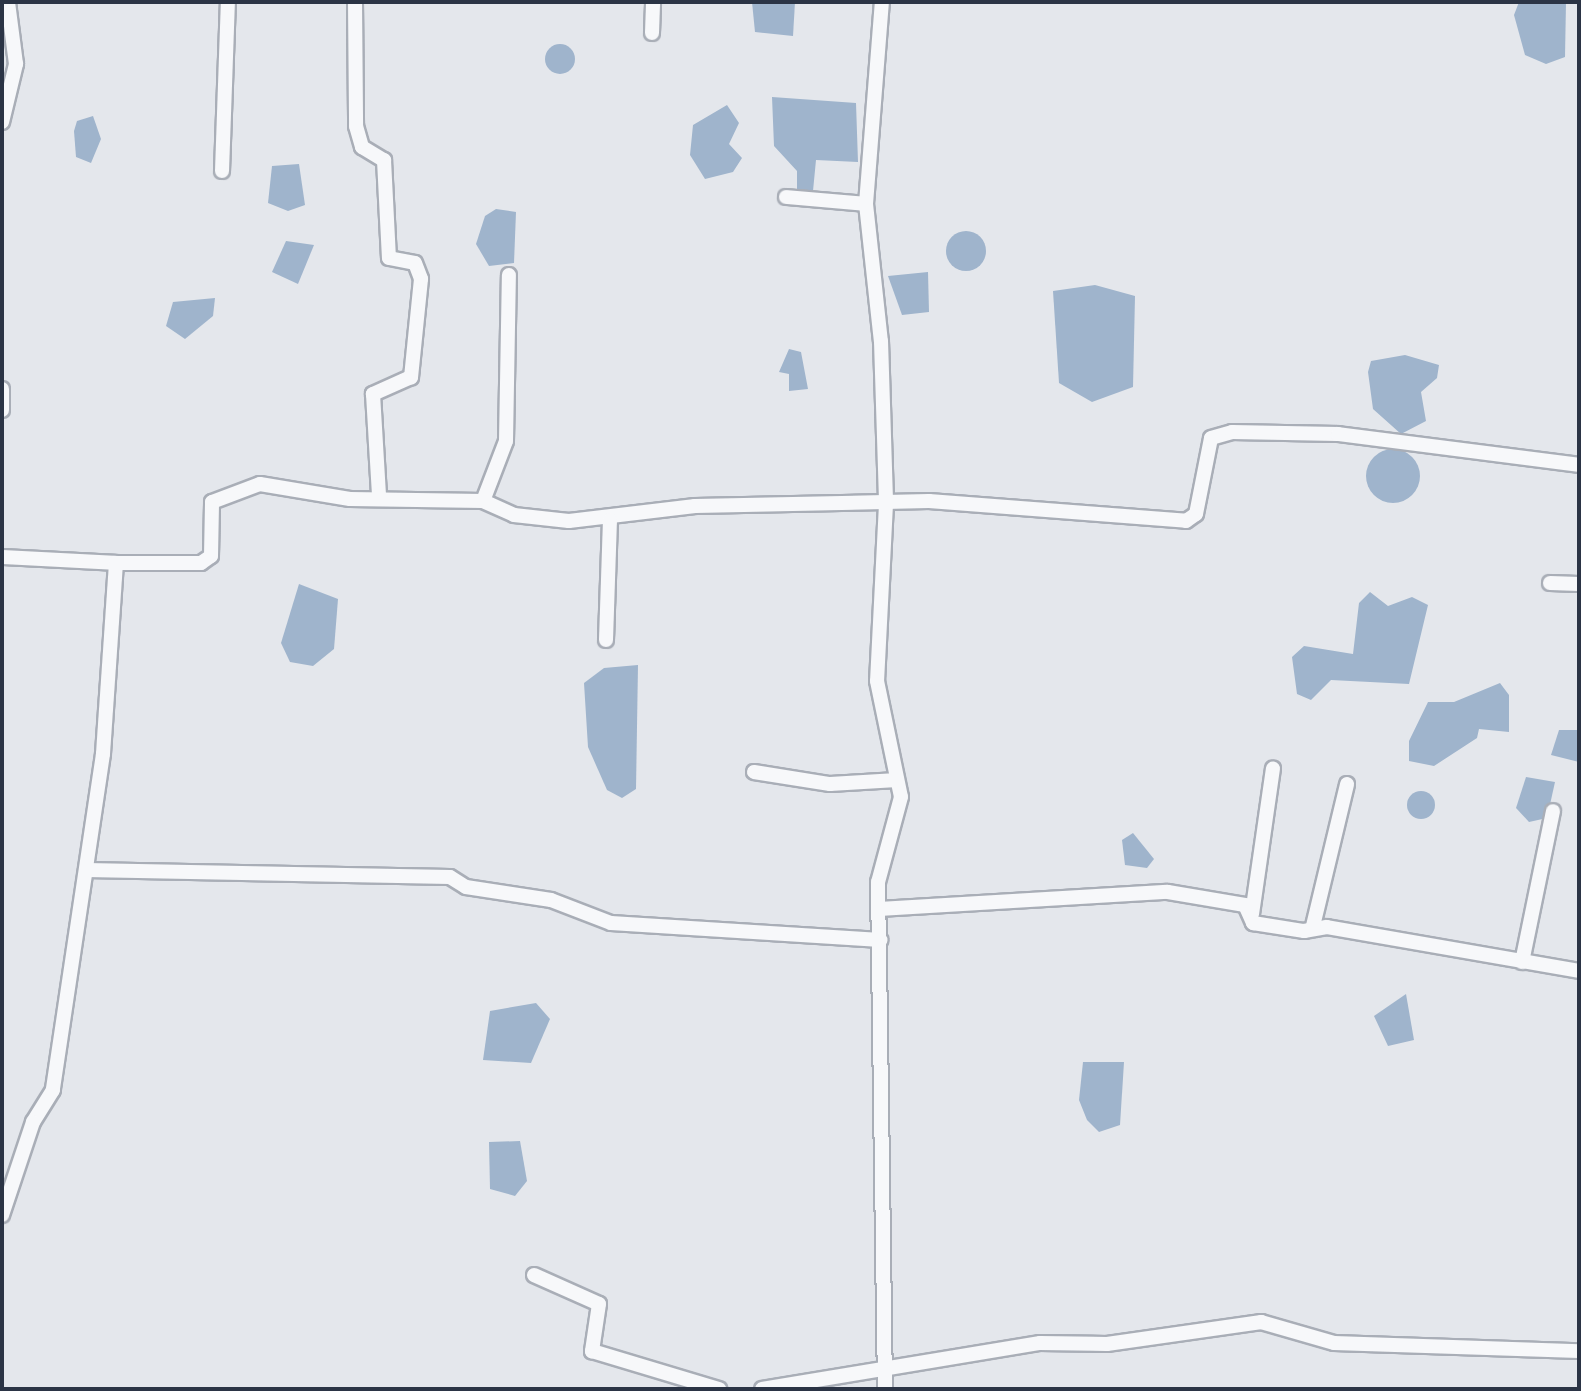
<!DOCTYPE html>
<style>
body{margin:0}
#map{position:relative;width:1581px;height:1391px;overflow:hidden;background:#e4e7ec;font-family:"PT Sans",sans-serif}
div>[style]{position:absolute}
.water>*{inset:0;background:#9fb4cc}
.round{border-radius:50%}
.roads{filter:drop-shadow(2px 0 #a9aeb7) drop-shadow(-2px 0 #a9aeb7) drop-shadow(0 2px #a9aeb7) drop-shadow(0 -2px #a9aeb7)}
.minor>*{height:14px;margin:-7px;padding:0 7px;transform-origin:7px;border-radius:7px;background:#f7f8fa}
span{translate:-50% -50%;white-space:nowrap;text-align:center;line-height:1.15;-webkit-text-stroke:7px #f4f6f9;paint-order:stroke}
.frame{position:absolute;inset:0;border:4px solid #2b3445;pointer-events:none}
</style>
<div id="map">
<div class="water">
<i style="clip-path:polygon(752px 2px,795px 2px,793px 36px,755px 32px)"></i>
<i style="clip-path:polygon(1519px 2px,1566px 2px,1565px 57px,1546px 64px,1525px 55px,1514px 15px)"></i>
<i class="round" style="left:545px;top:44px;width:30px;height:30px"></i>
<i style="clip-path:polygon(772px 97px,856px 103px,858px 162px,816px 160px,813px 191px,797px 191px,797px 171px,774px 146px)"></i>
<i style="clip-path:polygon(727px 105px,739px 123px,729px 144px,742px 158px,733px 172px,705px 179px,690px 155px,693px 125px)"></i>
<i style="clip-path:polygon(93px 116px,101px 139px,91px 163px,76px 157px,74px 131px,77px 121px)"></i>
<i style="clip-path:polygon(299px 164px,305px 205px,288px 211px,268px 203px,272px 166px)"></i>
<i style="clip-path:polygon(496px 209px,516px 212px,514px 263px,489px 266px,476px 244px,485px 216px)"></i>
<i class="round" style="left:946px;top:231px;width:40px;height:40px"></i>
<i style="clip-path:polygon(286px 241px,314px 245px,298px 284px,272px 272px)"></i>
<i style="clip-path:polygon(928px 272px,929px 312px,902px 315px,888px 276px)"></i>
<i style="clip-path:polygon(1095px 285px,1135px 296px,1133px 387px,1092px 402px,1059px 383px,1053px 291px)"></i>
<i style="clip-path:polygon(215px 298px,213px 316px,185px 339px,166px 326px,173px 302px)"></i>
<i style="clip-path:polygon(789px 349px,801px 352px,808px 389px,789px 391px,789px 374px,779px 372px)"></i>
<i style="clip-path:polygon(1405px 355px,1439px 365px,1437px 378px,1421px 392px,1426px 421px,1401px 434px,1373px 409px,1368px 372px,1371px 361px)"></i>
<i class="round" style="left:1366px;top:449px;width:54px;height:54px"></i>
<i style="clip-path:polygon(299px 584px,338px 599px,334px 649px,313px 666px,290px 662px,281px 643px)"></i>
<i style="clip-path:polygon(1370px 592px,1388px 606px,1412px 597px,1428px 605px,1409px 684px,1331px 680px,1311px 700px,1297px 694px,1292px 657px,1304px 646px,1353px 654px,1359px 603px)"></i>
<i style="clip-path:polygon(638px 665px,636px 789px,622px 798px,607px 790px,588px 747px,584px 683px,604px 668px)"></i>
<i style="clip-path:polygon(1500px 683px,1509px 695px,1509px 732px,1479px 729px,1477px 738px,1434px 766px,1409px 761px,1409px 741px,1428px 702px,1454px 702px)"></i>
<i style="clip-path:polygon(1559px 730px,1579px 730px,1579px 762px,1551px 755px)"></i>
<i style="clip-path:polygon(1526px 777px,1555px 782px,1547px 818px,1529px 822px,1516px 808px)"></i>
<i class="round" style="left:1407px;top:791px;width:28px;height:28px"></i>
<i style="clip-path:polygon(1133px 833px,1154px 859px,1147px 868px,1125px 865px,1122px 840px)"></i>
<i style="clip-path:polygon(1406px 994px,1414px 1040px,1388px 1046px,1374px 1016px)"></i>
<i style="clip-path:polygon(536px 1003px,550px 1019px,531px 1063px,483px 1060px,490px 1011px)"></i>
<i style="clip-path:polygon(1083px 1062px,1124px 1062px,1120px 1125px,1099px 1132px,1087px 1120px,1079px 1100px)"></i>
<i style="clip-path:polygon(520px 1141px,527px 1181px,515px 1196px,490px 1189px,489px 1142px)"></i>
</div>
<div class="roads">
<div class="minor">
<i style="left:355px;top:2px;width:124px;rotate:89.5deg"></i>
<i style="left:356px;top:126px;width:22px;rotate:74deg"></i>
<i style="left:362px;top:147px;width:26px;rotate:31deg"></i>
<i style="left:384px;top:160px;width:98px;rotate:87.1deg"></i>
<i style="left:389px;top:258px;width:26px;rotate:11deg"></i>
<i style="left:415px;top:263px;width:17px;rotate:69deg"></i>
<i style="left:421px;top:279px;width:99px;rotate:95.8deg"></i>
<i style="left:411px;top:377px;width:42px;rotate:155.9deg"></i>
<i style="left:373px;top:394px;width:102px;rotate:86.6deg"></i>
<i style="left:652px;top:33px;width:31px;rotate:-88deg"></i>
<i style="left:2px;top:122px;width:60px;rotate:-76.4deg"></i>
<i style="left:16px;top:64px;width:63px;rotate:-97.4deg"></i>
<i style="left:222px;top:171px;width:169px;rotate:-88deg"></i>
<i style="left:786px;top:197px;width:80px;rotate:5deg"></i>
<i style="left:866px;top:204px;width:138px;rotate:83.8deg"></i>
<i style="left:881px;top:341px;width:163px;rotate:88.2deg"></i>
<i style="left:886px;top:504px;width:177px;rotate:92.9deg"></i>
<i style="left:877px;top:681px;width:118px;rotate:78.3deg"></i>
<i style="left:901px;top:797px;width:88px;rotate:105.1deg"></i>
<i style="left:878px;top:882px;width:507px;rotate:89.21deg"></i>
<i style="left:866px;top:204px;width:203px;rotate:-85.5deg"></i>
<i style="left:2px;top:389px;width:21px;rotate:90deg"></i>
<i style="left:483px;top:501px;width:64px;rotate:-69deg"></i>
<i style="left:506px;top:441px;width:166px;rotate:-89deg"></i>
<i style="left:2px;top:557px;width:114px;rotate:3deg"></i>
<i style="left:116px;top:563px;width:191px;rotate:93.9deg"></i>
<i style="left:103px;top:754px;width:340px;rotate:98.5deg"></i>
<i style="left:53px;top:1090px;width:38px;rotate:122deg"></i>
<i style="left:33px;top:1122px;width:98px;rotate:108.4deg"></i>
<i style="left:116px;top:563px;width:85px"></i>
<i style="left:201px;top:563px;width:12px;rotate:-35deg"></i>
<i style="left:211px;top:556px;width:54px;rotate:-88.9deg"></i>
<i style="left:212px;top:502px;width:51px;rotate:-20.6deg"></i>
<i style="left:260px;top:484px;width:91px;rotate:9.5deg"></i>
<i style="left:350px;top:499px;width:133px;rotate:0.9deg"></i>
<i style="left:483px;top:501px;width:34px;rotate:24deg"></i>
<i style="left:514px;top:515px;width:55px;rotate:6.2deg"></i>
<i style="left:569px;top:521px;width:127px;rotate:-6.8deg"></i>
<i style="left:695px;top:506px;width:234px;rotate:-1.2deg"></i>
<i style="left:929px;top:501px;width:258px;rotate:4.4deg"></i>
<i style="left:1186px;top:521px;width:12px;rotate:-35deg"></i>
<i style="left:1196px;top:514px;width:77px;rotate:-78.8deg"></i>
<i style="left:1211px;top:438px;width:22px;rotate:-16deg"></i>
<i style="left:1232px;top:432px;width:106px;rotate:1.1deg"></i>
<i style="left:1338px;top:434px;width:243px;rotate:7.3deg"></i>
<i style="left:1550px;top:583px;width:29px;rotate:2deg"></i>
<i style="left:606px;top:640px;width:120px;rotate:-88.1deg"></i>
<i style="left:754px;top:772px;width:77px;rotate:9deg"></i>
<i style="left:830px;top:784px;width:67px;rotate:-3.4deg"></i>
<i style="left:86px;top:870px;width:364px;rotate:1.1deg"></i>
<i style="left:450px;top:877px;width:19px;rotate:32deg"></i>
<i style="left:466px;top:887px;width:86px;rotate:8.7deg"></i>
<i style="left:551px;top:900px;width:64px;rotate:21deg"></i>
<i style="left:611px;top:923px;width:270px;rotate:3.6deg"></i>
<i style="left:879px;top:909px;width:289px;rotate:-3.4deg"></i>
<i style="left:1168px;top:892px;width:78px;rotate:9.6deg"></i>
<i style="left:1245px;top:905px;width:20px;rotate:66deg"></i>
<i style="left:1253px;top:923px;width:52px;rotate:8.9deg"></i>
<i style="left:1304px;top:931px;width:23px;rotate:-10deg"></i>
<i style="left:1327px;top:927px;width:256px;rotate:9.9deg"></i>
<i style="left:1252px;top:914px;width:147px;rotate:-81.8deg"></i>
<i style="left:1313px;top:926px;width:146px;rotate:-76.5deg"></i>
<i style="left:1522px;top:962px;width:154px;rotate:-78.4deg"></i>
<i style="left:534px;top:1275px;width:71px;rotate:24deg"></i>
<i style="left:599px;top:1304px;width:48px;rotate:98.5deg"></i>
<i style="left:592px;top:1351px;width:133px;rotate:16.7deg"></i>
<i style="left:762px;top:1389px;width:282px;rotate:-9.4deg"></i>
<i style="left:1040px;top:1343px;width:67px;rotate:0.9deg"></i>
<i style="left:1107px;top:1344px;width:156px;rotate:-8.1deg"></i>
<i style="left:1261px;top:1322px;width:76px;rotate:16deg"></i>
<i style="left:1334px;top:1343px;width:245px;rotate:1.9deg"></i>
</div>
</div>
<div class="frame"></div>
</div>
